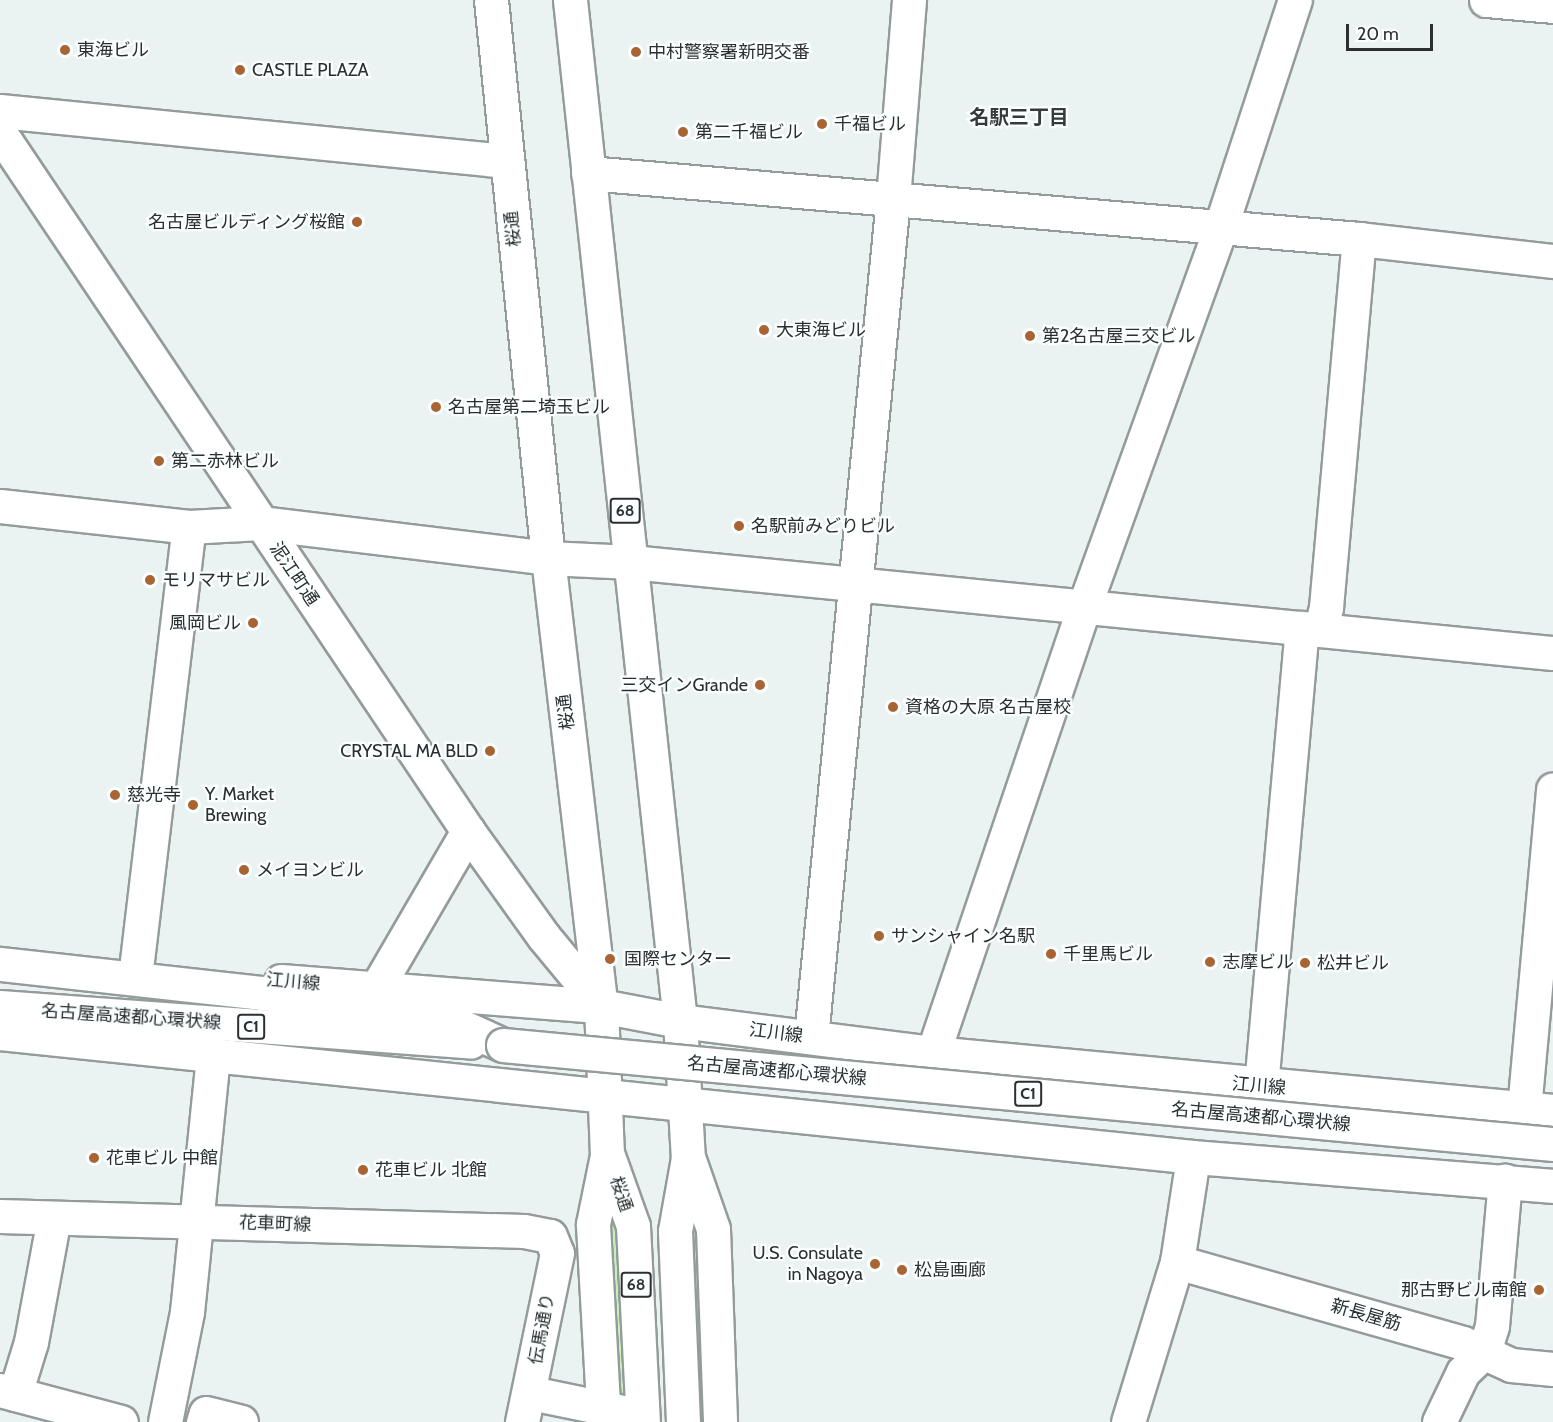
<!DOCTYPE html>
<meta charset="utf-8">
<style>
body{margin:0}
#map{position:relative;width:1553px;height:1422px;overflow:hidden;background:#eaf3f2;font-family:Cabin,"Noto Sans JP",sans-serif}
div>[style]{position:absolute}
.green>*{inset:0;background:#c5f1b7}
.roads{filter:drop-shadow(2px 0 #949b9b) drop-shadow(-2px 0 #949b9b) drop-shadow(0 2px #949b9b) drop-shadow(0 -2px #949b9b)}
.minor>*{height:33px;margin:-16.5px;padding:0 16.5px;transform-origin:16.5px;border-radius:16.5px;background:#fff}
.major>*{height:33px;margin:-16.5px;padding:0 16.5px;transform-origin:16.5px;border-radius:16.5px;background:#fff}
.highway>*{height:33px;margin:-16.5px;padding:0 16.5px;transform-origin:16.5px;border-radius:16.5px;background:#fff}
.bridges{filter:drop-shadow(2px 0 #949b9b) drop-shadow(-2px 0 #949b9b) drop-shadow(0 2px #949b9b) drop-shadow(0 -2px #949b9b)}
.highway-bridge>*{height:33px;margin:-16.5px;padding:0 16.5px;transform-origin:16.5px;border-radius:16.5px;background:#fff}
.dots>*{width:16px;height:16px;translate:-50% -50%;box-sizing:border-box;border:3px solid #fbffff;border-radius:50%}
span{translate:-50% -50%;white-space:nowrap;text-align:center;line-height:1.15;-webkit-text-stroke:4.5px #fbffff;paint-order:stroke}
.shield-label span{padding:2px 4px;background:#fbffff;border:2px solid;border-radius:4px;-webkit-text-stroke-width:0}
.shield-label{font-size:16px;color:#2c2f2f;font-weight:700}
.poi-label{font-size:18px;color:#2c2f2f}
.left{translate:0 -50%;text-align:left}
.right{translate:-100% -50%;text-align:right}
.street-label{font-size:18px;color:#2c2f2f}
.neighbourhood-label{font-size:20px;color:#343b3a;font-weight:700}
.scale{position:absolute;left:1346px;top:24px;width:87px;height:27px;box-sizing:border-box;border:3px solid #2c2f2f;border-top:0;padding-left:8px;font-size:18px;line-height:21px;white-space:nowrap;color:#2c2f2f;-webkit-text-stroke:4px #fbffff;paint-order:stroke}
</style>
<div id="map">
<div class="green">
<i style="clip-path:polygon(613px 1221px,617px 1223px,627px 1420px,619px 1422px,609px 1225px)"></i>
<i style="clip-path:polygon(698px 1231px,704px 1412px,699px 1408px,692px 1236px)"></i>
</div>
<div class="roads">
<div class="minor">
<i style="left:1486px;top:0;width:67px;rotate:5.1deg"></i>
<i style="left:0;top:111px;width:508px;rotate:5.64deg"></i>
<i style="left:0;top:133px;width:840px;rotate:56.16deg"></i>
<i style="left:468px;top:831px;width:130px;rotate:54.4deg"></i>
<i style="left:544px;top:937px;width:89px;rotate:50.4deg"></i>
<i style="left:588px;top:173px;width:774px;rotate:4.89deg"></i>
<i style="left:1359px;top:239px;width:195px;rotate:6.5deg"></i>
<i style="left:0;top:506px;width:190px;rotate:6.3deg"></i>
<i style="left:189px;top:527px;width:71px;rotate:-3.2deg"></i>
<i style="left:260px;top:523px;width:290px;rotate:6.9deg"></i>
<i style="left:548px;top:558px;width:83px;rotate:2.8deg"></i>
<i style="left:631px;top:562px;width:926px;rotate:5.64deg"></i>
<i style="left:1320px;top:630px;width:24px;rotate:-75deg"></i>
<i style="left:1326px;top:607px;width:369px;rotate:-84.9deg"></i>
<i style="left:136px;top:969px;width:445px;rotate:-83.2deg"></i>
<i style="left:376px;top:989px;width:183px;rotate:-59.8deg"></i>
<i style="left:811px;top:1037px;width:842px;rotate:-84.41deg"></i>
<i style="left:893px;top:199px;width:200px;rotate:-85.4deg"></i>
<i style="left:933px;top:1053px;width:471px;rotate:-71.3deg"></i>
<i style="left:1084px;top:607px;width:402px;rotate:-70.2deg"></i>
<i style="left:1220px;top:229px;width:241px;rotate:-71.9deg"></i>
<i style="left:1261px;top:1086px;width:460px;rotate:-84.9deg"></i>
<i style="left:1524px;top:1109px;width:321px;rotate:-84.8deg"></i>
<i style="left:0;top:1216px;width:524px;rotate:1.64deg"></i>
<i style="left:524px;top:1231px;width:26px;rotate:11deg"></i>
<i style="left:550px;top:1236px;width:18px;rotate:68deg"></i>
<i style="left:557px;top:1253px;width:173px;rotate:101.7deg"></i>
<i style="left:1177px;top:1262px;width:297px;rotate:15.8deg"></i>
<i style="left:1463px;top:1343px;width:53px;rotate:24.6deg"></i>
<i style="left:1511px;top:1365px;width:42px;rotate:5.4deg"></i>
<i style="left:0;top:1390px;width:125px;rotate:14.8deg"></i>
<i style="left:531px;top:1393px;width:113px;rotate:11.7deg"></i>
<i style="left:15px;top:1394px;width:54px;rotate:-72.9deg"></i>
<i style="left:31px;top:1342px;width:126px;rotate:-79.5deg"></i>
<i style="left:165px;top:1422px;width:112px;rotate:-78.7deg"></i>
<i style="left:187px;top:1312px;width:259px;rotate:-84.2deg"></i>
<i style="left:203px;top:1422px;width:9px;rotate:-72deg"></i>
<i style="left:206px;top:1413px;width:36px;rotate:14deg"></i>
<i style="left:1128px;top:1422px;width:167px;rotate:-73deg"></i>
<i style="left:1177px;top:1262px;width:106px;rotate:-81.3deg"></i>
<i style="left:1439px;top:1422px;width:55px;rotate:-64.4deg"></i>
<i style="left:1463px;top:1372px;width:29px;rotate:-44deg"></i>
<i style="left:1484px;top:1352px;width:27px;rotate:-73deg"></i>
<i style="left:1492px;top:1326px;width:146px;rotate:-84.9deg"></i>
</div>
<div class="major">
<i style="left:491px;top:0;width:561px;rotate:84.17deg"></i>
<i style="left:548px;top:558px;width:451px;rotate:83.3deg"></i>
<i style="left:601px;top:1006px;width:147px;rotate:87.7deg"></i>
<i style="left:607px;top:1153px;width:77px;rotate:70.4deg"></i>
<i style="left:633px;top:1226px;width:196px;rotate:87.1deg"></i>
<i style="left:570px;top:0;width:1027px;rotate:83.85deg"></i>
<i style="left:680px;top:1021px;width:137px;rotate:86.7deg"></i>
<i style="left:688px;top:1158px;width:74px;rotate:100.1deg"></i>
<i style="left:675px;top:1231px;width:191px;rotate:87.6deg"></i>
<i style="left:281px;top:981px;width:321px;rotate:4.5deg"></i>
<i style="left:601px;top:1006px;width:80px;rotate:10.8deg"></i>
<i style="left:680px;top:1021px;width:255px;rotate:7.2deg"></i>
<i style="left:933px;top:1053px;width:623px;rotate:5.34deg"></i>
<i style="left:0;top:1033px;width:1199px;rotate:5.93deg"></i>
<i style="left:1193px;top:1157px;width:361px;rotate:4.6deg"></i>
<i style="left:689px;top:1160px;width:73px;rotate:70.8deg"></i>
<i style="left:713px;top:1229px;width:193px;rotate:87.9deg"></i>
<i style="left:604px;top:1422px;width:198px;rotate:-93.2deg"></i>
<i style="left:593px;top:1224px;width:70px;rotate:-78.5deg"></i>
</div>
<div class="highway">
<i style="left:0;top:964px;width:264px;rotate:6.3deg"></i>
<i style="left:262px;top:993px;width:183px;rotate:7.9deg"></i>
<i style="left:443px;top:1018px;width:66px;rotate:24.2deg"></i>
<i style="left:0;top:1007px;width:472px;rotate:4.2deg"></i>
</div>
</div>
<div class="bridges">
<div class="highway-bridge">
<i style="left:503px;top:1045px;width:1055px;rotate:5.39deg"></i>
</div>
</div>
<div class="dots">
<i style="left:65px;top:50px;background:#a86433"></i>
<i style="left:636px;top:52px;background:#a86433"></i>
<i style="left:240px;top:70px;background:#a86433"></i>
<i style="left:822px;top:124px;background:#a86433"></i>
<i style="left:683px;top:132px;background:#a86433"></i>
<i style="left:357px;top:222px;background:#a86433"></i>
<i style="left:764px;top:330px;background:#a86433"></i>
<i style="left:1030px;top:336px;background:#a86433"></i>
<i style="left:436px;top:407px;background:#a86433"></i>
<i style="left:159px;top:461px;background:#a86433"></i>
<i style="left:739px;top:526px;background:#a86433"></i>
<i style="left:150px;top:580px;background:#a86433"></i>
<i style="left:253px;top:623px;background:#a86433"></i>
<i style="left:760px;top:685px;background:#a86433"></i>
<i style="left:893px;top:707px;background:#a86433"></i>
<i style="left:490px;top:751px;background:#a86433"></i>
<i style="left:115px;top:795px;background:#a86433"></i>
<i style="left:193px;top:805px;background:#a86433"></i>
<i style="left:244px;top:870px;background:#a86433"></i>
<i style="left:879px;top:936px;background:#a86433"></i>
<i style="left:1051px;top:954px;background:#a86433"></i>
<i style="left:610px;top:959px;background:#a86433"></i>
<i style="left:1210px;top:962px;background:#a86433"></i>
<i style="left:1305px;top:963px;background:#a86433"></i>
<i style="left:94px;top:1158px;background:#a86433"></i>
<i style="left:363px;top:1170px;background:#a86433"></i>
<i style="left:875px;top:1264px;background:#a86433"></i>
<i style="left:902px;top:1270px;background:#a86433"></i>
<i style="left:1539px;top:1290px;background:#a86433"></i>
</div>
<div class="shield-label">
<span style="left:625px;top:511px">68</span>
<span style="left:251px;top:1027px">C1</span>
<span style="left:1028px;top:1094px">C1</span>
<span style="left:636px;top:1285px">68</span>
</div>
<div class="poi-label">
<span class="left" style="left:77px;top:50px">東海ビル</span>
<span class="left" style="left:648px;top:52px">中村警察署新明交番</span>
<span class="left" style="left:252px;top:70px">CASTLE PLAZA</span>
<span class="left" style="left:834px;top:124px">千福ビル</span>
<span class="left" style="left:695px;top:132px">第二千福ビル</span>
<span class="right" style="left:345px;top:222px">名古屋ビルディング桜館</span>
<span class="left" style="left:776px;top:330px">大東海ビル</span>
<span class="left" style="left:1042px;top:336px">第2名古屋三交ビル</span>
<span class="left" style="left:448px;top:407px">名古屋第二埼玉ビル</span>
<span class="left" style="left:171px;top:461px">第二赤林ビル</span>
<span class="left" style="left:751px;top:526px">名駅前みどりビル</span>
<span class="left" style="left:162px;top:580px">モリマサビル</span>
<span class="right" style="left:241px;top:623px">風岡ビル</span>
<span class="right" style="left:748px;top:685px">三交インGrande</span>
<span class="left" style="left:905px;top:707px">資格の大原 名古屋校</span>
<span class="right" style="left:478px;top:751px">CRYSTAL MA BLD</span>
<span class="left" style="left:127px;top:795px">慈光寺</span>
<span class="left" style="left:205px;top:805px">Y. Market<br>Brewing</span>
<span class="left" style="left:256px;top:870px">メイヨンビル</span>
<span class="left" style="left:891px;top:936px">サンシャイン名駅</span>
<span class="left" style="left:1063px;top:954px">千里馬ビル</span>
<span class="left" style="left:624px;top:959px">国際センター</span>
<span class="left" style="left:1222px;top:962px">志摩ビル</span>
<span class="left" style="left:1317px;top:963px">松井ビル</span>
<span class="left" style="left:106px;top:1158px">花車ビル 中館</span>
<span class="left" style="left:375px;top:1170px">花車ビル 北館</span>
<span class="right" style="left:863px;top:1264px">U.S. Consulate<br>in Nagoya</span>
<span class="left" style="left:914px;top:1270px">松島画廊</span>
<span class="right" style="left:1527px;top:1290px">那古野ビル南館</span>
</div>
<div class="street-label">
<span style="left:513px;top:229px;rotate:-96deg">桜通</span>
<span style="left:294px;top:574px;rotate:56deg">泥江町通</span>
<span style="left:566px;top:712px;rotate:-97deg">桜通</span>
<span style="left:293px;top:982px;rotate:5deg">江川線</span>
<span style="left:131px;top:1017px;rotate:4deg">名古屋高速都心環状線</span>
<span style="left:776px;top:1033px;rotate:7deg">江川線</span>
<span style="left:777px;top:1071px;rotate:5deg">名古屋高速都心環状線</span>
<span style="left:1259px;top:1086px;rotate:5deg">江川線</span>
<span style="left:1261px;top:1117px;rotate:5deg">名古屋高速都心環状線</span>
<span style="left:621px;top:1194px;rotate:71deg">桜通</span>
<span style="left:275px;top:1224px;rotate:2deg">花車町線</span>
<span style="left:1366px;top:1315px;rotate:16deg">新長屋筋</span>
<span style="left:542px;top:1329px;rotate:-80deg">伝馬通り</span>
</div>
<div class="neighbourhood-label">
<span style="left:1019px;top:117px">名駅三丁目</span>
</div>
<div class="scale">20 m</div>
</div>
